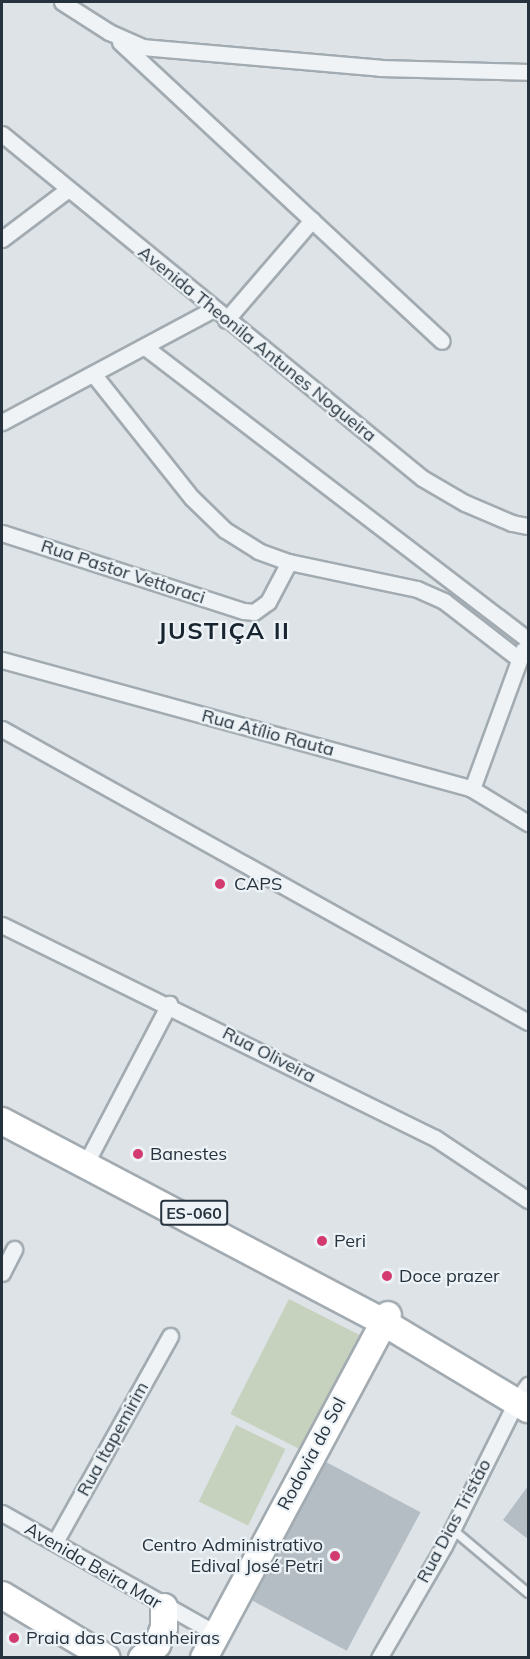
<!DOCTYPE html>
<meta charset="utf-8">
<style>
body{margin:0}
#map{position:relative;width:530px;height:1659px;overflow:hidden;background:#dde3e7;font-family:Mulish,sans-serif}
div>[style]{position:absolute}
.green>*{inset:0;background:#c6d2bd;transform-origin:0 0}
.building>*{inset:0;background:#b4bdc4;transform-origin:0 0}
.roads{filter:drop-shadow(2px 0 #a2abb1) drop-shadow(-2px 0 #a2abb1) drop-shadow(0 2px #a2abb1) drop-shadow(0 -2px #a2abb1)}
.lane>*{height:8px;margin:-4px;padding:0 4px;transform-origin:4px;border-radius:4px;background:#eff3f6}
.street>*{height:15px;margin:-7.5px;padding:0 7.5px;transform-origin:7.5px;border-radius:7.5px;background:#eff3f6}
.primary>*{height:26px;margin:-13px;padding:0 13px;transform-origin:13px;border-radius:13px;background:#fff}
.dots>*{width:16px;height:16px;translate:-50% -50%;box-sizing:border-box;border:3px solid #ecf2f5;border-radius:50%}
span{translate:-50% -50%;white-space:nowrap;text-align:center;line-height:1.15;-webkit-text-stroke:4.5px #ecf2f5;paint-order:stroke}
.shield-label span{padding:2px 4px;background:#ecf2f5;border:2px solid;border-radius:4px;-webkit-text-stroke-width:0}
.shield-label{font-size:16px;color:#26333e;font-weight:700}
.street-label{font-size:18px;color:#26333e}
.poi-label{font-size:18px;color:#26333e}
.left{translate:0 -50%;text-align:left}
.right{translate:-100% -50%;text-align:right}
.district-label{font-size:24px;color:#18242f;font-weight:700;letter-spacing:1.5px}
.frame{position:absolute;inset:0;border:3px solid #26333e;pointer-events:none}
</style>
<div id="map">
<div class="green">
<i style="left:289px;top:1299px;width:83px;height:129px;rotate:27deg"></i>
<i style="left:236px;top:1425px;width:55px;height:85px;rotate:26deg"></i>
</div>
<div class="building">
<i style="left:326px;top:1462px;width:107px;height:157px;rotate:28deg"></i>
<i style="clip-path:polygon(528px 1486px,528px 1539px,503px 1520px)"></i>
</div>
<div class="roads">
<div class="lane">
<i style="left:452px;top:1529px;width:99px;rotate:40.1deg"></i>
</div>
<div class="street">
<i style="left:62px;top:2px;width:56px;rotate:32.6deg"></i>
<i style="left:109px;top:32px;width:36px;rotate:24deg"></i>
<i style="left:142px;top:47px;width:239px;rotate:5deg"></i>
<i style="left:380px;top:68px;width:148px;rotate:1.5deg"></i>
<i style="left:120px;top:42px;width:439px;rotate:42.9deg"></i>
<i style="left:2px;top:134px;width:543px;rotate:39.32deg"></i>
<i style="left:422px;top:478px;width:50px;rotate:30.2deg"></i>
<i style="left:465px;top:503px;width:51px;rotate:23.1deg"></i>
<i style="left:512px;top:523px;width:16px;rotate:11deg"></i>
<i style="left:2px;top:239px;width:81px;rotate:-37deg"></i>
<i style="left:226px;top:320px;width:132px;rotate:-49.3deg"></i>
<i style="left:145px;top:347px;width:482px;rotate:37.4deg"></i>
<i style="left:94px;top:375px;width:157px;rotate:51.5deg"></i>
<i style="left:192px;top:498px;width:46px;rotate:44.1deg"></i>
<i style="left:225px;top:530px;width:39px;rotate:32deg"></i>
<i style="left:258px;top:551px;width:33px;rotate:20deg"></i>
<i style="left:289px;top:562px;width:131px;rotate:11.9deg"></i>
<i style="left:417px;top:589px;width:30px;rotate:24deg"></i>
<i style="left:444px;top:601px;width:95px;rotate:37.7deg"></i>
<i style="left:2px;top:422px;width:240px;rotate:-28.1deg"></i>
<i style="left:2px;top:533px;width:254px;rotate:17.9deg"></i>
<i style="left:244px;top:611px;width:10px;rotate:6deg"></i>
<i style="left:254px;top:612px;width:17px;rotate:-36deg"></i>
<i style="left:268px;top:602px;width:45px;rotate:-62.3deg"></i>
<i style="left:2px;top:660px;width:487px;rotate:15.3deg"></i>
<i style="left:472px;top:789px;width:66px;rotate:31.3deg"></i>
<i style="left:2px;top:729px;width:602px;rotate:29.12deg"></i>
<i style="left:472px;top:789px;width:148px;rotate:-69.9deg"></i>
<i style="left:2px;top:925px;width:483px;rotate:26.2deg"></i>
<i style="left:435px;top:1138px;width:112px;rotate:33.7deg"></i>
<i style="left:85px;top:1165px;width:182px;rotate:-62.4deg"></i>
<i style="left:2px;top:1273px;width:27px;rotate:-63deg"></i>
<i style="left:2px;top:1513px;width:247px;rotate:29.4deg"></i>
<i style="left:55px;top:1542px;width:236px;rotate:-60.8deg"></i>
<i style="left:379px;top:1658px;width:129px;rotate:-59.9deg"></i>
<i style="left:444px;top:1546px;width:163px;rotate:-63.4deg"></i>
<i style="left:517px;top:1400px;width:19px;rotate:-54deg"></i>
</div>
<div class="primary">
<i style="left:2px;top:1121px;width:431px;rotate:27.8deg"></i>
<i style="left:383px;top:1322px;width:169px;rotate:31deg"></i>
<i style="left:2px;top:1595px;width:122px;rotate:31deg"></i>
<i style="left:142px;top:1658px;width:20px;rotate:-41deg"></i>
<i style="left:157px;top:1645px;width:18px;rotate:-68deg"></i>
<i style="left:164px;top:1628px;width:21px;rotate:-90deg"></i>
<i style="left:204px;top:1658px;width:389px;rotate:-61.8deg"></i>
</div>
</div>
<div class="dots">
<i style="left:220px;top:884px;background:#d33b70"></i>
<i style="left:138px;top:1154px;background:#d33b70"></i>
<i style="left:322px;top:1241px;background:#d33b70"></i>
<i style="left:387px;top:1276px;background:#d33b70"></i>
<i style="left:335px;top:1556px;background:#d33b70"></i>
<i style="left:14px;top:1638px;background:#d33b70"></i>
</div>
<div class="shield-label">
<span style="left:194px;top:1213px">ES-060</span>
</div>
<div class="street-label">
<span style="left:257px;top:344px;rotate:39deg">Avenida Theonila Antunes Nogueira</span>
<span style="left:123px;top:572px;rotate:18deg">Rua Pastor Vettoraci</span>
<span style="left:268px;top:733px;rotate:15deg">Rua Atílio Rauta</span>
<span style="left:269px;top:1055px;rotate:27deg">Rua Oliveira</span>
<span style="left:113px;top:1439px;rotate:-61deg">Rua Itapemirim</span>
<span style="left:312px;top:1454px;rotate:-62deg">Rodovia do Sol</span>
<span style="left:454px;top:1521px;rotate:-62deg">Rua Dias Tristão</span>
<span style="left:93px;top:1566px;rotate:30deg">Avenida Beira Mar</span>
</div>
<div class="poi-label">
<span class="left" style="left:234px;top:884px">CAPS</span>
<span class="left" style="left:150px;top:1154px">Banestes</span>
<span class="left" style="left:334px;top:1241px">Peri</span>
<span class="left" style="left:399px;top:1276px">Doce prazer</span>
<span class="right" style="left:323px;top:1556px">Centro Administrativo<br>Edival José Petri</span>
<span class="left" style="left:26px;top:1638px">Praia das Castanheiras</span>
</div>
<div class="district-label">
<span style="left:224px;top:631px">JUSTIÇA II</span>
</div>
<div class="frame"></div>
</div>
